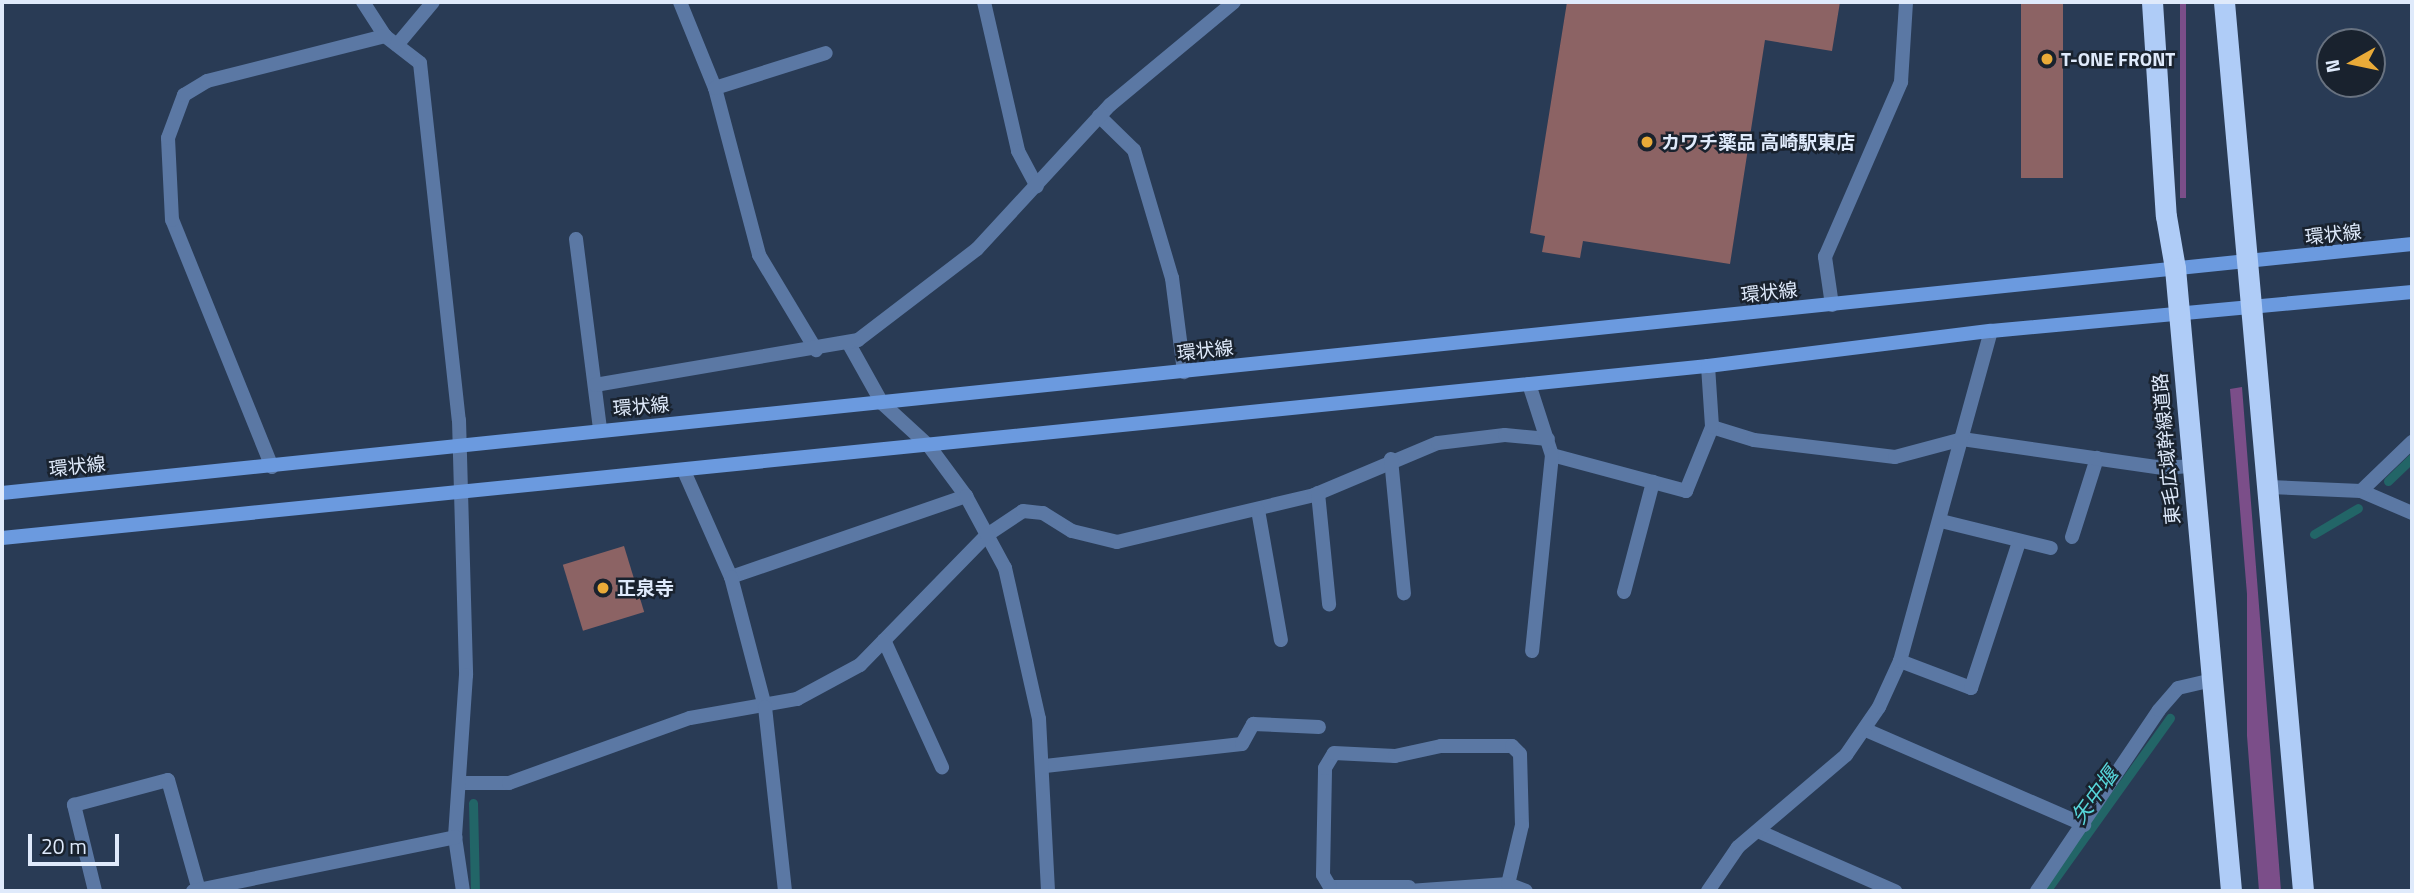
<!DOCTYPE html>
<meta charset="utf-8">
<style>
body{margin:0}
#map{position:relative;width:2414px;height:893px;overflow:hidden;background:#293b55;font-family:"Titillium Web","Noto Sans JP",sans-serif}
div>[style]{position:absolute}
.green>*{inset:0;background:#7b4e89;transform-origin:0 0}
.stream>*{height:9px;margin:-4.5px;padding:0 4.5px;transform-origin:4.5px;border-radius:4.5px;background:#226567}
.building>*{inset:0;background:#8c6364;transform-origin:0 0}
.lane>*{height:14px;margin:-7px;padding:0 7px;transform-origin:7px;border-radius:7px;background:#5b78a4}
.street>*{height:14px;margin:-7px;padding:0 7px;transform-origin:7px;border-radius:7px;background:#5b78a4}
.secondary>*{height:14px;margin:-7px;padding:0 7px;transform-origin:7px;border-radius:7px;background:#6b9adf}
.highway>*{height:21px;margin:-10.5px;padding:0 10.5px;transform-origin:10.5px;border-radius:10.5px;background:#afccf7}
.dots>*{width:19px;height:19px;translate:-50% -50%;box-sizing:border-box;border:4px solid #19222e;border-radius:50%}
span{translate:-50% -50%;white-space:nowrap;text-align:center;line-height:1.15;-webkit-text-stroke:5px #19222e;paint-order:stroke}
.poi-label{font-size:19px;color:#dfeafb;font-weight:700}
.left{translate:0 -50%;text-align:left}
.street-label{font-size:19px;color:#dfeafb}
.water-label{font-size:21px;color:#57d6da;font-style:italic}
.frame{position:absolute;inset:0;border:4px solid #dfeafb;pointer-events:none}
.north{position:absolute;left:2316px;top:28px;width:70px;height:70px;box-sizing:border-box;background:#19222e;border:2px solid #687280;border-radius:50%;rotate:261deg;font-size:19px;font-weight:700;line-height:28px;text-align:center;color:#dfeafb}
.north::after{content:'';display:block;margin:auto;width:24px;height:32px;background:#e9aa38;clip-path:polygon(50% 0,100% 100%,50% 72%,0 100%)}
.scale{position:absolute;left:28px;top:834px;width:91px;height:32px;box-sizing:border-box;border:4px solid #dfeafb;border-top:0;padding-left:9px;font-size:21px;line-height:24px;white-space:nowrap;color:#dfeafb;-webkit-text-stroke:5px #19222e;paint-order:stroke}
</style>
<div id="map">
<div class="green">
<i style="left:2180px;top:2px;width:6px;height:196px"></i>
<i style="clip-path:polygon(2242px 387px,2269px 734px,2281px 891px,2259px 891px,2247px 736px,2247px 594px,2230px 389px)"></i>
</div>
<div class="stream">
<i style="left:2388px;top:481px;width:33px;rotate:-44deg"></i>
<i style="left:2314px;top:534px;width:51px;rotate:-30.6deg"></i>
<i style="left:473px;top:803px;width:88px;rotate:88.7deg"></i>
<i style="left:2046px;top:891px;width:213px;rotate:-54.4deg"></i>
</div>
<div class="building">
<i style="clip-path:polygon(1567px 2px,1840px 2px,1832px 51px,1765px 40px,1730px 264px,1583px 241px,1580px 258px,1542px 252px,1545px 236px,1530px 233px)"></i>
<i style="left:2021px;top:2px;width:42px;height:176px"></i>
<i style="left:624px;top:546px;width:69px;height:64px;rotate:73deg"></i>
</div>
<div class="lane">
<i style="left:1552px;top:455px;width:139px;rotate:15deg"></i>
<i style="left:1686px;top:491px;width:69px;rotate:-67.9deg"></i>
<i style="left:1712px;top:427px;width:44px;rotate:17.2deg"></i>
<i style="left:1754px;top:440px;width:142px;rotate:6.9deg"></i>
<i style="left:1895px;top:457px;width:69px;rotate:-15deg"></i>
<i style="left:1941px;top:521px;width:113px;rotate:13.8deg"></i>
<i style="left:2072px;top:537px;width:83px;rotate:-72.4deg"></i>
<i style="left:731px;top:577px;width:249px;rotate:-19deg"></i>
<i style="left:1900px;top:661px;width:76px;rotate:20.8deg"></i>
<i style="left:1971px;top:688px;width:154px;rotate:-71.8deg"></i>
<i style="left:1045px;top:766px;width:198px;rotate:-6.4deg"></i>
<i style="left:1242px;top:744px;width:23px;rotate:-61deg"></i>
<i style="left:1253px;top:724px;width:66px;rotate:2.6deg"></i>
<i style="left:459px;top:783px;width:50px"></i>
<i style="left:509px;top:783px;width:192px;rotate:-19.8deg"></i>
<i style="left:690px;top:718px;width:109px;rotate:-10.1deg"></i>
<i style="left:797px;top:699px;width:72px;rotate:-28.4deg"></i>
<i style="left:860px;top:665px;width:182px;rotate:-45.7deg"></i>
<i style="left:987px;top:535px;width:43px;rotate:-33.7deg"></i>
<i style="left:1023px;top:511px;width:20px;rotate:6deg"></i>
<i style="left:1043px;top:513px;width:34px;rotate:32deg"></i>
<i style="left:1072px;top:531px;width:46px;rotate:13.7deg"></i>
<i style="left:1117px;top:542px;width:203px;rotate:-13.4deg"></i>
<i style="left:1314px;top:495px;width:134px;rotate:-22.8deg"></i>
<i style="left:1438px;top:443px;width:67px;rotate:-6.8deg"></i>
<i style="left:1505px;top:435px;width:43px;rotate:5.3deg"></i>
<i style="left:1758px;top:831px;width:150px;rotate:23.7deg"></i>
</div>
<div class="street">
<i style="left:363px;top:2px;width:40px;rotate:57.1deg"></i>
<i style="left:385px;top:36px;width:44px;rotate:37.6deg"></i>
<i style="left:420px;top:63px;width:359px;rotate:83.8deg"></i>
<i style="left:459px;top:420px;width:255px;rotate:88.4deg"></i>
<i style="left:466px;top:675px;width:162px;rotate:93.9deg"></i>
<i style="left:455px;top:837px;width:55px;rotate:81.6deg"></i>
<i style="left:680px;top:2px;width:93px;rotate:67.9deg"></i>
<i style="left:715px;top:88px;width:173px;rotate:75.2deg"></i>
<i style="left:759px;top:255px;width:111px;rotate:59deg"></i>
<i style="left:984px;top:2px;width:153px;rotate:77.1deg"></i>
<i style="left:1018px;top:151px;width:40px;rotate:62deg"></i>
<i style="left:397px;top:45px;width:56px;rotate:-50.1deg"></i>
<i style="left:715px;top:88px;width:116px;rotate:-17.5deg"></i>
<i style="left:1099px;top:116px;width:49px;rotate:44.2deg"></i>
<i style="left:1134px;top:150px;width:134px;rotate:73.5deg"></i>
<i style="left:1172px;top:278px;width:95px;rotate:82.7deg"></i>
<i style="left:576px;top:239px;width:192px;rotate:82.8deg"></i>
<i style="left:1832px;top:305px;width:49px;rotate:-98.3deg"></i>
<i style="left:1825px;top:257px;width:191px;rotate:-66.5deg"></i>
<i style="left:1901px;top:82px;width:80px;rotate:-86.4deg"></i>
<i style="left:849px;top:344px;width:68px;rotate:60.8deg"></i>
<i style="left:882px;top:403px;width:64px;rotate:42.5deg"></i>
<i style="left:929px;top:446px;width:62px;rotate:53.5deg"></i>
<i style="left:966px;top:496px;width:82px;rotate:61.6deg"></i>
<i style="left:1005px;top:568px;width:155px;rotate:77.3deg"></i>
<i style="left:1039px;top:719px;width:172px;rotate:87deg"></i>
<i style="left:1708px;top:366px;width:61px;rotate:86.2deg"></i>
<i style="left:1529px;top:384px;width:75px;rotate:72.1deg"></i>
<i style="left:1552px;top:455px;width:197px;rotate:95.8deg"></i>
<i style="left:595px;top:385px;width:267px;rotate:-9.7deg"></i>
<i style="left:858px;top:340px;width:150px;rotate:-37.4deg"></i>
<i style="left:977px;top:249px;width:196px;rotate:-47.3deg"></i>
<i style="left:1110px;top:105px;width:161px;rotate:-39.7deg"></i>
<i style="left:1962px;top:439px;width:203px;rotate:8.2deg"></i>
<i style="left:2163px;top:468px;width:27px;rotate:-4deg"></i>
<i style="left:1391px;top:459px;width:135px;rotate:84.5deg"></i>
<i style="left:272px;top:467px;width:266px;rotate:-112deg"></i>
<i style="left:172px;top:220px;width:82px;rotate:-92.8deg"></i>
<i style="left:168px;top:138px;width:46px;rotate:-69.6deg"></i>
<i style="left:184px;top:95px;width:27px;rotate:-31deg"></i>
<i style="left:207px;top:81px;width:184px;rotate:-14.2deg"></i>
<i style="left:684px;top:471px;width:116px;rotate:66.1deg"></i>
<i style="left:731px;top:577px;width:134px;rotate:75.3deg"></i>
<i style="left:765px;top:707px;width:185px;rotate:83.8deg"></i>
<i style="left:2269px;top:487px;width:92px;rotate:2.5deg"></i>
<i style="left:2361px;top:491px;width:56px;rotate:23.3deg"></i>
<i style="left:2361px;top:491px;width:71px;rotate:-43.9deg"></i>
<i style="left:1318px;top:493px;width:112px;rotate:84.3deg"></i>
<i style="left:1258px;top:510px;width:132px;rotate:80deg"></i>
<i style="left:1624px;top:592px;width:114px;rotate:-75.2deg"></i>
<i style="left:884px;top:640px;width:140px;rotate:65.5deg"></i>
<i style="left:1866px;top:730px;width:238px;rotate:23.5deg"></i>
<i style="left:1409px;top:887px;width:79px;rotate:180deg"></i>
<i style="left:1330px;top:887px;width:14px;rotate:-120deg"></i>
<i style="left:1323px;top:875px;width:107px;rotate:-88.9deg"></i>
<i style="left:1325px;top:768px;width:17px;rotate:-59deg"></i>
<i style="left:1334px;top:753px;width:61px;rotate:2.8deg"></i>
<i style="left:1395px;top:756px;width:47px;rotate:-12.3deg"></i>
<i style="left:1441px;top:746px;width:71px"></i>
<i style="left:1512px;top:746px;width:11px;rotate:45deg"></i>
<i style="left:1520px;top:754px;width:71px;rotate:88.4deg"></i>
<i style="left:1522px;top:825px;width:61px;rotate:103.3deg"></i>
<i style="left:95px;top:891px;width:89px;rotate:-103.7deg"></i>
<i style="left:74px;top:805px;width:97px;rotate:-14.9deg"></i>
<i style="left:168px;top:780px;width:114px;rotate:74.3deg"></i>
<i style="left:193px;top:891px;width:268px;rotate:-11.6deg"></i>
<i style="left:1409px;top:891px;width:99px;rotate:-4deg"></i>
<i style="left:1508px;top:884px;width:19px;rotate:21deg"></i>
<i style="left:1708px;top:891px;width:53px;rotate:-55.7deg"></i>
<i style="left:1738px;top:847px;width:142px;rotate:-40.4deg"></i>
<i style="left:1846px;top:755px;width:58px;rotate:-55.5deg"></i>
<i style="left:1879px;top:707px;width:51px;rotate:-65.5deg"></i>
<i style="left:1900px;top:661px;width:342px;rotate:-74.6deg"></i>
<i style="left:2037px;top:891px;width:218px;rotate:-56deg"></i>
<i style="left:2159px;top:710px;width:29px;rotate:-49deg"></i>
<i style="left:2178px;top:688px;width:32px;rotate:-13deg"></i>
</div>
<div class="secondary">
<i style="left:2px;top:493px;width:2423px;rotate:-5.9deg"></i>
<i style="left:2px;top:538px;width:1715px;rotate:-5.76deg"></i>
<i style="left:1708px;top:366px;width:285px;rotate:-7.1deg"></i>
<i style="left:1991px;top:331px;width:423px;rotate:-5.3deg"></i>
</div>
<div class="highway">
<i style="left:2152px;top:2px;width:214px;rotate:86.3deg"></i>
<i style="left:2166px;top:216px;width:53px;rotate:80.2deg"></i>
<i style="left:2175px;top:268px;width:626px;rotate:84.86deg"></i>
<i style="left:2224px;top:2px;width:893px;rotate:84.92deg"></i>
</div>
<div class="dots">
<i style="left:2047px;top:59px;background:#e9aa38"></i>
<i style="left:1647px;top:142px;background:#e9aa38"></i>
<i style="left:603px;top:588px;background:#e9aa38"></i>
</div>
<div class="poi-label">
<span class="left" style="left:2061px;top:59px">T-ONE FRONT</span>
<span class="left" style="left:1661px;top:142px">カワチ薬品 高崎駅東店</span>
<span class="left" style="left:617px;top:588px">正泉寺</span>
</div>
<div class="street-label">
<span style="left:2333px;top:234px;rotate:-6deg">環状線</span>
<span style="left:1769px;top:292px;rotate:-6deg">環状線</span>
<span style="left:1205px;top:350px;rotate:-6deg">環状線</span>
<span style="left:641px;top:406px;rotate:-5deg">環状線</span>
<span style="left:2166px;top:449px;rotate:-95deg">東毛広域幹線道路</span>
<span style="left:77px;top:466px;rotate:-6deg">環状線</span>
</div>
<div class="water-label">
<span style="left:2094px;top:795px;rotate:-54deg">矢中堰</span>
</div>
<div class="frame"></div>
<div class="north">N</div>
<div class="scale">20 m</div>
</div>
